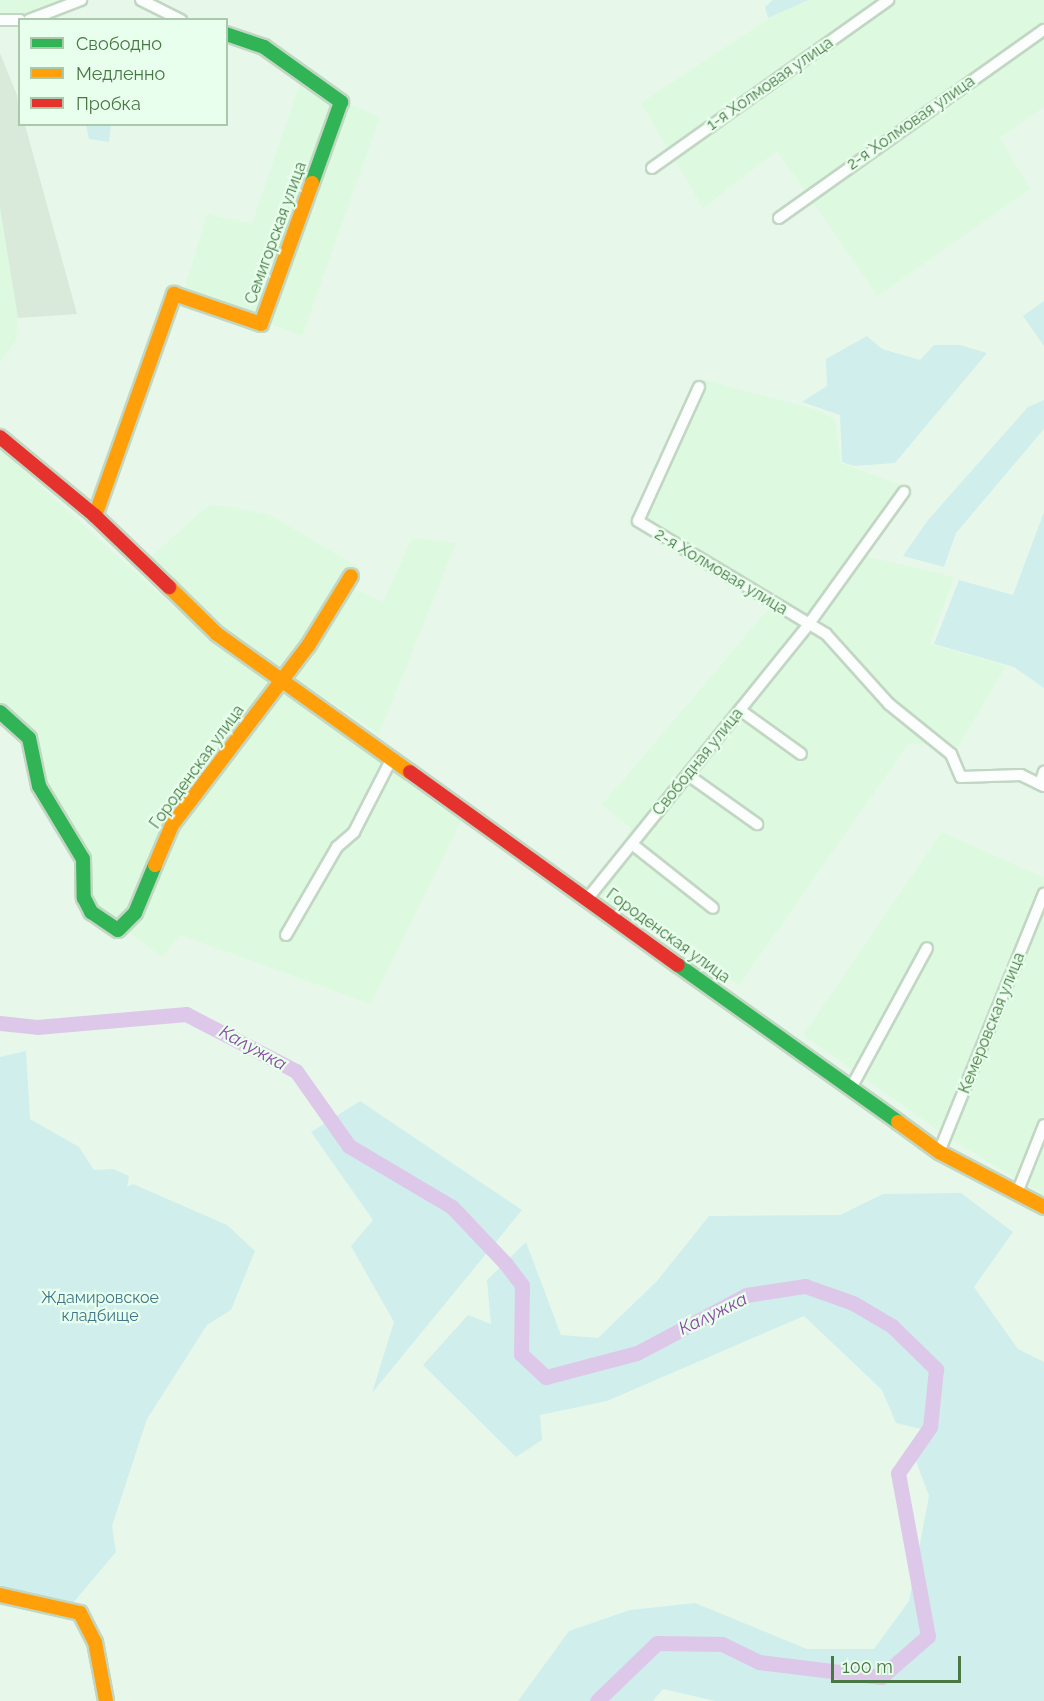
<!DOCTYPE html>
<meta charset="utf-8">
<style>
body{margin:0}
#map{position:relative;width:1044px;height:1701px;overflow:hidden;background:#e7f8ea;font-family:Raleway,sans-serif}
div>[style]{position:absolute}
.residential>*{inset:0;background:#ddfae1}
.industrial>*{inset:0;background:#d9eada}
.green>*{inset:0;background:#d0eeec}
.river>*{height:15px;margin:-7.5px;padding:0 7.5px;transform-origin:7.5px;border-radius:7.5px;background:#dec8e9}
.roads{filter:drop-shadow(2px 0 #c2d7c3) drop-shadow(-2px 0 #c2d7c3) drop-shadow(0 2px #c2d7c3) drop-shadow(0 -2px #c2d7c3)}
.street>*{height:10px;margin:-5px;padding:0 5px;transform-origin:5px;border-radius:5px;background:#fbfefc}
.fast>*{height:14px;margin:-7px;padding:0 7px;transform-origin:7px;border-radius:7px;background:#30b455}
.slow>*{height:14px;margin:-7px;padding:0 7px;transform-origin:7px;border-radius:7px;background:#ff9f0a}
.jam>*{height:14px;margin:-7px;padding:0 7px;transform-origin:7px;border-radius:7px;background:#e5322d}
span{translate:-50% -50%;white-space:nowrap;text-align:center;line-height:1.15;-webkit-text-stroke:4.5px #e9ffed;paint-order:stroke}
.street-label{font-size:16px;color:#497845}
.park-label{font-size:16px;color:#41778b}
.water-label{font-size:18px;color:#8a45a3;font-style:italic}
.legend{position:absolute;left:18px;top:18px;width:210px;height:108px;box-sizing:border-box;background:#e9ffed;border:2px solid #a9c9aa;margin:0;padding:8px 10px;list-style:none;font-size:18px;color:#497845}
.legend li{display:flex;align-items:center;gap:12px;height:30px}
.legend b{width:30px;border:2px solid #a9c9aa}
.scale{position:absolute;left:831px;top:1656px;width:130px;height:27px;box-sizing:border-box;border:3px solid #497845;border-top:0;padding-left:8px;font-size:18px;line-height:21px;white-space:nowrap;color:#497845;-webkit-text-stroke:4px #e9ffed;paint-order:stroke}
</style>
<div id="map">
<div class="residential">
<i style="clip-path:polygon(0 0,69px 0,12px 17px,0 14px)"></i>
<i style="clip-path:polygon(797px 0,1044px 0,1044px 107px,1000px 138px,1030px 189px,878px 296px,777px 151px,703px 208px,641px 103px)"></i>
<i style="clip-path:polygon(300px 83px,380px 117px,302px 336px,184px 290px,207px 214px,252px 224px)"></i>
<i style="clip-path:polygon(0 208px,18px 318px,16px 341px,0 362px)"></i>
<i style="clip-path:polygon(704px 380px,821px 411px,835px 420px,841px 463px,907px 487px,852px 553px,954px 577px,930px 644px,1006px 666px,958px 747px,909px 743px,739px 985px,596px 896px,631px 828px,602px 805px,777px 599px,628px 524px)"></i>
<i style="clip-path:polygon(0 449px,177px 610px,266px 678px,266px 691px,172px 819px,134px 911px,116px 927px,94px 912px,86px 880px,44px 791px,34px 746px,0 707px)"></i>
<i style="clip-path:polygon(210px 504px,268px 514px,360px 568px,350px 587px,383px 602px,412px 538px,456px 543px,379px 734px,228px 633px,146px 561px)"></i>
<i style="clip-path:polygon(281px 691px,461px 821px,371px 1004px,180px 935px,162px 957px,127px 931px,168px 837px)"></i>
<i style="clip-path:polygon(942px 832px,1044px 878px,1044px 1195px,952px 1140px,803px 1035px)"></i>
</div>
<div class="industrial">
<i style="clip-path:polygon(0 53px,17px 95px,20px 124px,25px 125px,77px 314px,18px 318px,0 208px)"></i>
</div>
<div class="green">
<i style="clip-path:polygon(773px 0,808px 0,768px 18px,765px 7px)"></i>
<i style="clip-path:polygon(86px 125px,111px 125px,109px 142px,89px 139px)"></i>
<i style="clip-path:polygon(1044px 301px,1044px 346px,1023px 316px)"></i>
<i style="clip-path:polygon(867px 336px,882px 349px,920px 360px,934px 345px,960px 345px,987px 353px,895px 463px,854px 466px,842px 462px,840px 415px,802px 402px,827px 386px,826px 359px)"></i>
<i style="clip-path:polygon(1044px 400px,1044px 429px,956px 533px,944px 567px,903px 556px,928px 520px,1028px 407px)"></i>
<i style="clip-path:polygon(1044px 512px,1044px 688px,1014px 667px,934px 644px,959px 580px,1013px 595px)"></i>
<i style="clip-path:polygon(26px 1051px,30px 1119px,79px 1147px,94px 1170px,113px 1169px,129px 1176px,127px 1187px,133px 1184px,227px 1225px,255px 1251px,231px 1310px,207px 1325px,147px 1419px,112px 1526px,116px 1552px,73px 1603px,0 1590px,0 1057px)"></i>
<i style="clip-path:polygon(360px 1101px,522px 1210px,372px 1393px,394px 1322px,351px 1246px,373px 1220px,311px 1132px)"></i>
<i style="clip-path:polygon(961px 1193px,1013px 1232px,974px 1287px,1018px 1349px,1044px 1362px,1044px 1701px,715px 1701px,663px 1689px,653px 1701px,518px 1701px,569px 1631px,630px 1610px,695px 1603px,807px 1649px,874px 1649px,909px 1601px,929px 1496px,916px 1461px,934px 1432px,896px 1423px,882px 1390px,804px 1316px,607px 1401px,540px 1415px,542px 1440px,516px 1457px,423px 1365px,468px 1315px,491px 1324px,487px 1280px,526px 1242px,561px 1335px,598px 1338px,657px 1281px,709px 1216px,840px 1215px,883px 1194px)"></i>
</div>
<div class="river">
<i style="left:0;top:1023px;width:37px;rotate:6deg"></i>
<i style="left:37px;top:1027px;width:150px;rotate:-5deg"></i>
<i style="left:186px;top:1014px;width:124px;rotate:27.4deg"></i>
<i style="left:296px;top:1071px;width:92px;rotate:54.8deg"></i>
<i style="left:349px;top:1146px;width:120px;rotate:30.6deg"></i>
<i style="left:452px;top:1207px;width:79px;rotate:46.5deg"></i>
<i style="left:506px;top:1264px;width:26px;rotate:53deg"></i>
<i style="left:522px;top:1285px;width:69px;rotate:90.8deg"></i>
<i style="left:521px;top:1354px;width:34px;rotate:43deg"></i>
<i style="left:546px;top:1377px;width:94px;rotate:-14.8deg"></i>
<i style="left:637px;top:1353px;width:123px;rotate:-28deg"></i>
<i style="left:746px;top:1295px;width:60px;rotate:-8.7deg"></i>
<i style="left:805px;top:1286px;width:51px;rotate:19.5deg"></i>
<i style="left:853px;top:1303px;width:45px;rotate:30.5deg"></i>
<i style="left:892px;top:1326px;width:62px;rotate:44.3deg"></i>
<i style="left:936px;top:1369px;width:58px;rotate:95.9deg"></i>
<i style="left:930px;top:1427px;width:56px;rotate:124.8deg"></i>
<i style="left:898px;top:1473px;width:166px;rotate:79.6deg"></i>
<i style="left:928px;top:1636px;width:62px;rotate:138.9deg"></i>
<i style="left:881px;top:1677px;width:123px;rotate:-173deg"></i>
<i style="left:759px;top:1662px;width:41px;rotate:-154.1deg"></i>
<i style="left:722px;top:1644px;width:65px;rotate:-179.1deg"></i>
<i style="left:657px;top:1643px;width:83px;rotate:136deg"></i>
</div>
<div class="roads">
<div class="street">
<i style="left:141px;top:0;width:45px;rotate:26.6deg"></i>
<i style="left:0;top:20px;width:20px"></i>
<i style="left:29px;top:20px;width:56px;rotate:-21deg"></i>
<i style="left:652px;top:168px;width:290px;rotate:-35.4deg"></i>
<i style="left:779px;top:218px;width:325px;rotate:-35.4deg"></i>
<i style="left:699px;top:387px;width:147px;rotate:114.5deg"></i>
<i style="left:638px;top:521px;width:219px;rotate:31deg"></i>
<i style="left:826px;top:634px;width:94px;rotate:48deg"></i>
<i style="left:889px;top:704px;width:80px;rotate:38.9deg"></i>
<i style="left:951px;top:754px;width:25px;rotate:67deg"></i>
<i style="left:961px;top:777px;width:60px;rotate:-1.9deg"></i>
<i style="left:1021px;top:775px;width:25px;rotate:26deg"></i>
<i style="left:740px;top:710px;width:75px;rotate:35.8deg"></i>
<i style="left:688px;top:775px;width:85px;rotate:35.4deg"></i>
<i style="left:1040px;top:784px;width:13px;rotate:-72deg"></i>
<i style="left:632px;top:844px;width:103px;rotate:38.3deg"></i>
<i style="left:588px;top:898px;width:351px;rotate:-51.1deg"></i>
<i style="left:808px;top:625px;width:164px;rotate:-54.2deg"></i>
<i style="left:286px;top:935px;width:102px;rotate:-59.9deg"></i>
<i style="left:337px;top:847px;width:23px;rotate:-41deg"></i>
<i style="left:354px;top:832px;width:83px;rotate:-62.8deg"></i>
<i style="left:851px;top:1088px;width:159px;rotate:-61.5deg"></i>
<i style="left:939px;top:1152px;width:279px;rotate:-67.9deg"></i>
<i style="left:1017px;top:1193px;width:73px;rotate:-68.3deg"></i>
</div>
<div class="fast">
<i style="left:226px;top:34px;width:40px;rotate:18.9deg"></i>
<i style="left:264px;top:47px;width:95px;rotate:35.5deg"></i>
<i style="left:341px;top:102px;width:86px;rotate:109.7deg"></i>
<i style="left:0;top:712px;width:39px;rotate:42deg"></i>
<i style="left:29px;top:738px;width:49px;rotate:78.2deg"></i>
<i style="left:39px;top:786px;width:85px;rotate:58.9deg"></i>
<i style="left:83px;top:859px;width:39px;rotate:89deg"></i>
<i style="left:84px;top:898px;width:16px;rotate:63deg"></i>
<i style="left:91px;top:912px;width:32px;rotate:34deg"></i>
<i style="left:118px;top:930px;width:24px;rotate:-45deg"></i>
<i style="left:135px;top:913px;width:52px;rotate:-67.4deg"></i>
<i style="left:678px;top:965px;width:270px;rotate:35.5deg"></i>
</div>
<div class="slow">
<i style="left:95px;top:516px;width:236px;rotate:-70.4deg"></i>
<i style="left:174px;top:294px;width:92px;rotate:19deg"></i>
<i style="left:261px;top:324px;width:150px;rotate:-70.1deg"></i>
<i style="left:169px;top:587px;width:67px;rotate:44.4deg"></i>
<i style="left:217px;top:634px;width:237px;rotate:35.6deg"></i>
<i style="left:155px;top:865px;width:43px;rotate:-67deg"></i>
<i style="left:172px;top:825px;width:225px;rotate:-52.8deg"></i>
<i style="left:308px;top:646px;width:82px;rotate:-58.4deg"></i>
<i style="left:898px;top:1122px;width:51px;rotate:36.2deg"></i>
<i style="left:939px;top:1152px;width:119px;rotate:27.6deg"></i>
<i style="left:0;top:1595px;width:82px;rotate:12.7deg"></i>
<i style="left:80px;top:1613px;width:33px;rotate:63deg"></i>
<i style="left:95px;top:1642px;width:60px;rotate:79.4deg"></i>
</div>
<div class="jam">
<i style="left:0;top:437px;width:124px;rotate:39.7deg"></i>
<i style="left:95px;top:516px;width:103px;rotate:43.8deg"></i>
<i style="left:410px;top:772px;width:330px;rotate:35.8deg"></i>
</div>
</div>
<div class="street-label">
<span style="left:770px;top:84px;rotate:-35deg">1-я Холмовая улица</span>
<span style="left:911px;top:123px;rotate:-35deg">2-я Холмовая улица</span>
<span style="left:276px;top:233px;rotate:-70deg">Семигорская улица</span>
<span style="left:721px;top:572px;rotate:31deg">2-я Холмовая улица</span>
<span style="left:698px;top:762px;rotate:-51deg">Свободная улица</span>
<span style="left:197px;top:767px;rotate:-54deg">Городенская улица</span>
<span style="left:668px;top:936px;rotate:36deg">Городенская улица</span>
<span style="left:992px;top:1023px;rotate:-68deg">Кемеровская улица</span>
</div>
<div class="park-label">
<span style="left:100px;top:1307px">Ждамировское<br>кладбище</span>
</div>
<div class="water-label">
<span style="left:253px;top:1048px;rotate:29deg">Калужка</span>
<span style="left:713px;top:1314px;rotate:-26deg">Калужка</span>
</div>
<ul class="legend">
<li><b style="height:8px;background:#30b455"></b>Свободно</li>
<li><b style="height:8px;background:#ff9f0a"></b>Медленно</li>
<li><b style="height:8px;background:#e5322d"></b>Пробка</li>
</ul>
<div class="scale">100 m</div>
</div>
